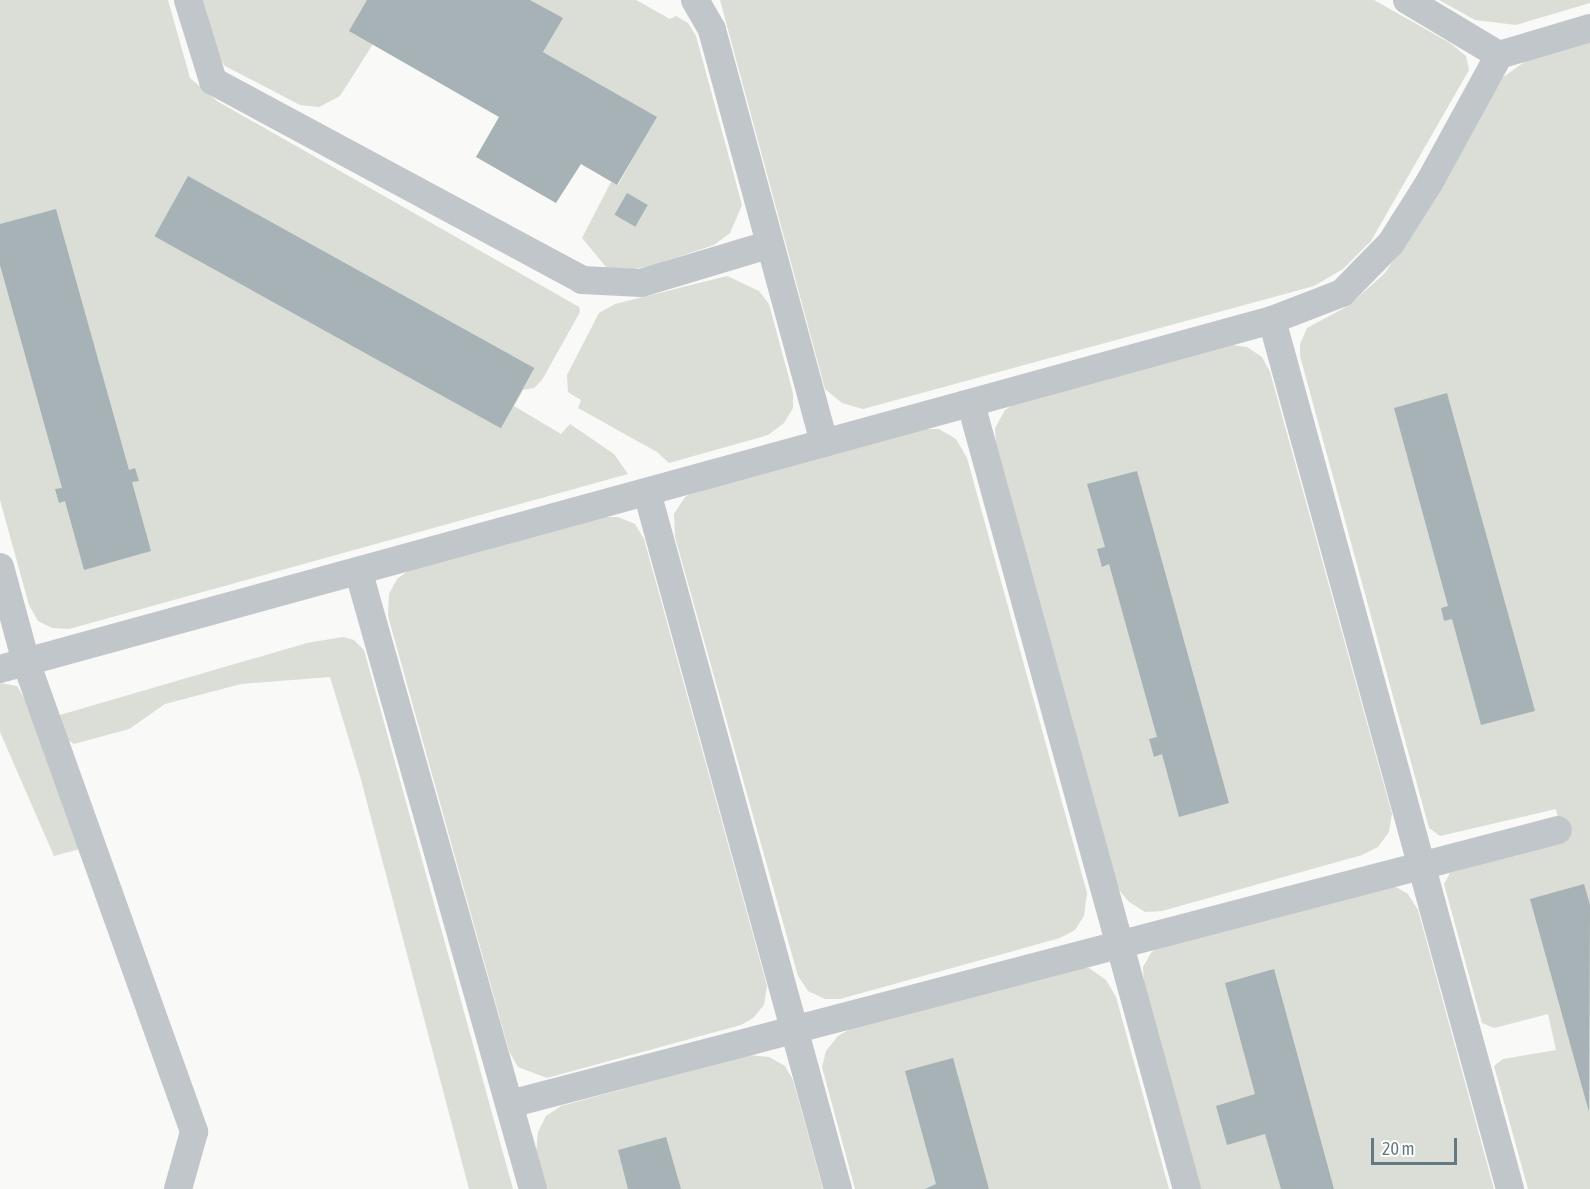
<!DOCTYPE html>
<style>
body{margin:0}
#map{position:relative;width:1590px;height:1189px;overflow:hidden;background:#f9f9f7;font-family:"Asap Condensed",sans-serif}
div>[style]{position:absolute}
.green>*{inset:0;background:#daded6}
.building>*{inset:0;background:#a7b2b6;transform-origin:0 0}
.minor>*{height:28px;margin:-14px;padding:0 14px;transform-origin:14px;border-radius:14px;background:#c0c6c9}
span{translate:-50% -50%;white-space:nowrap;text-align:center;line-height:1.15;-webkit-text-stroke:6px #fff;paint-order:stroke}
.scale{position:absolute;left:1371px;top:1138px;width:86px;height:27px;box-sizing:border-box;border:3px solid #647981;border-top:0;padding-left:8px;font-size:18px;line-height:21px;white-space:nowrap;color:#647981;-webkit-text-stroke:4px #fff;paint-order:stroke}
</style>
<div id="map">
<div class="green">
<i style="clip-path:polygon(0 0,168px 0,190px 78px,217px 101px,579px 307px,580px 312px,542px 380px,534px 388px,523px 390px,514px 406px,561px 434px,570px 424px,614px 454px,628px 474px,69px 629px,52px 628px,38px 621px,29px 605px,0 500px)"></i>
<i style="clip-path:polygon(200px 0,367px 0,373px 44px,340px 96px,319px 107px,300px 105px,225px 66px,215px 52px)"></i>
<i style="clip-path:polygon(530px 0,636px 0,670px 19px,676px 16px,688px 23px,696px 36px,742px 205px,730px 233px,714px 245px,651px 266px,611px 273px,582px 238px,611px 182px,618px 185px,656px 117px,543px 52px,562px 18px)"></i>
<i style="clip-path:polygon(720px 0,1374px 0,1450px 43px,1466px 56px,1469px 70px,1371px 241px,1343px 269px,1314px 286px,863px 409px,842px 403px,825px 389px)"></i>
<i style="clip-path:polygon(1439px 0,1590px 0,1590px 3px,1516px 25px,1475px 20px)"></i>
<i style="clip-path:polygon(1590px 40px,1590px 1189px,1528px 1189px,1494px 1066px,1503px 1059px,1556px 1050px,1548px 1014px,1494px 1028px,1482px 1023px,1444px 884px,1450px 873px,1563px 842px,1556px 809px,1440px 836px,1429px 828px,1300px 356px,1300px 344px,1307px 328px,1348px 306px,1385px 273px,1441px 186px,1502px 78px,1527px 60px)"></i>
<i style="clip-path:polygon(727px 276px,759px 291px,769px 304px,793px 393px,793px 408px,784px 423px,768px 435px,669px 463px,657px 452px,578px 408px,581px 400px,568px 392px,567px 375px,599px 313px,615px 304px)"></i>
<i style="clip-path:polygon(1225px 344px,1247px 347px,1262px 357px,1270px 372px,1392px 814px,1389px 832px,1378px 847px,1362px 855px,1162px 911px,1145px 912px,1128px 901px,1116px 886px,996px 447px,995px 428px,1005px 410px,1021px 400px)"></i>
<i style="clip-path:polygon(917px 429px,939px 429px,956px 439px,967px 458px,1087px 893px,1084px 916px,1075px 930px,1060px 938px,840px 999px,825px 999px,808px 991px,798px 976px,675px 537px,674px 514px,685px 497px,702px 487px)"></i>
<i style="clip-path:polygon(598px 517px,618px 517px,635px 524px,644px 539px,767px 986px,764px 1005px,753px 1018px,741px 1025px,547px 1078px,518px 1067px,509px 1051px,388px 616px,389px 594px,397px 579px,412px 568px)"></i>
<i style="clip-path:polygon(343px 637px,354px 640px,364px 650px,513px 1189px,469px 1189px,360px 776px,330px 677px,241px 684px,165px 704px,129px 729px,74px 744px,63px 737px,53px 717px,307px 643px)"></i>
<i style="clip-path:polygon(0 683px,17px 686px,31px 710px,87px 847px,54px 856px,0 732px)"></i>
<i style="clip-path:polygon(1394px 886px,1408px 894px,1418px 910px,1494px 1189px,1200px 1189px,1144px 985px,1143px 967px,1151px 953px,1165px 941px)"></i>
<i style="clip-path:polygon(1070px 968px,1089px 968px,1106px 980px,1116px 997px,1169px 1189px,855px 1189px,822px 1067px,826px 1051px,838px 1036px,852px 1028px)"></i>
<i style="clip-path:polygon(749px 1055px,769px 1057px,785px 1066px,793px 1080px,823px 1189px,546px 1189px,536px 1154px,538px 1132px,546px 1116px,561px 1106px)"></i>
</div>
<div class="building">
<i style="clip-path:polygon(367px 0,530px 0,563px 18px,543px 52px,657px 117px,617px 185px,581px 164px,556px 203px,476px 157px,499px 117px,349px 31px)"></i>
<i style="left:188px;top:176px;width:396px;height:69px;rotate:29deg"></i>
<i style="left:627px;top:193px;width:24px;height:25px;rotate:30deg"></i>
<i style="clip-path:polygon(56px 209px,129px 470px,135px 468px,139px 481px,132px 482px,151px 551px,84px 570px,65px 501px,59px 503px,55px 489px,62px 488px,0 265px,0 224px)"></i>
<i style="clip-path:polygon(1447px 393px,1535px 711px,1481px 725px,1452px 619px,1444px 621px,1441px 608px,1448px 606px,1394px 408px)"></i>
<i style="clip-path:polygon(1137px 471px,1229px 803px,1179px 817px,1162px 754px,1154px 757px,1149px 739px,1157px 737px,1109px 564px,1102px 567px,1097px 549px,1105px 547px,1087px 484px)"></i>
<i style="clip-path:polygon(1584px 884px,1590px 905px,1589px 1112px,1530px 899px)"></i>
<i style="clip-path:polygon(1274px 969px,1334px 1189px,1281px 1189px,1265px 1134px,1227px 1145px,1216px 1106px,1255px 1094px,1225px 983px)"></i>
<i style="clip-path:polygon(953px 1058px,989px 1189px,925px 1189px,936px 1184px,905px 1071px)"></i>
<i style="clip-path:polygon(666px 1137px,681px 1189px,628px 1189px,618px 1150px)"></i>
</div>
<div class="minor">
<i style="left:188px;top:0;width:85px;rotate:72.8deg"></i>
<i style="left:213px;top:81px;width:419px;rotate:28.3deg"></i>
<i style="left:582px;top:280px;width:59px;rotate:2.9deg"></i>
<i style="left:641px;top:283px;width:133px;rotate:-16.7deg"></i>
<i style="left:695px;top:0;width:34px;rotate:60deg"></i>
<i style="left:712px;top:30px;width:428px;rotate:74.8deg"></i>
<i style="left:1407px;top:0;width:107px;rotate:30.9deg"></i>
<i style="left:1499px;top:55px;width:95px;rotate:-16.5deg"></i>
<i style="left:1272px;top:320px;width:901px;rotate:74.68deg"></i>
<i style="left:971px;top:404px;width:814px;rotate:74.62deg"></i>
<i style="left:647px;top:492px;width:723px;rotate:74.68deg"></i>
<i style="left:0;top:567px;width:98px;rotate:74.7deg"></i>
<i style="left:26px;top:662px;width:499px;rotate:70.3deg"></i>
<i style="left:194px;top:1132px;width:59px;rotate:105.7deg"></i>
<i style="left:359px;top:573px;width:640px;rotate:74.23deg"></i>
<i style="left:0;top:669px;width:1319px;rotate:-15.34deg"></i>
<i style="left:1272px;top:320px;width:75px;rotate:-21.1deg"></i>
<i style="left:1342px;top:293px;width:70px;rotate:-45.6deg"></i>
<i style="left:1391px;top:243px;width:71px;rotate:-57.7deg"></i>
<i style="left:1429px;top:183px;width:146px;rotate:-61.3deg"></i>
<i style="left:510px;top:1104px;width:1083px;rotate:-14.65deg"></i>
</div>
<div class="scale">20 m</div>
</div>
